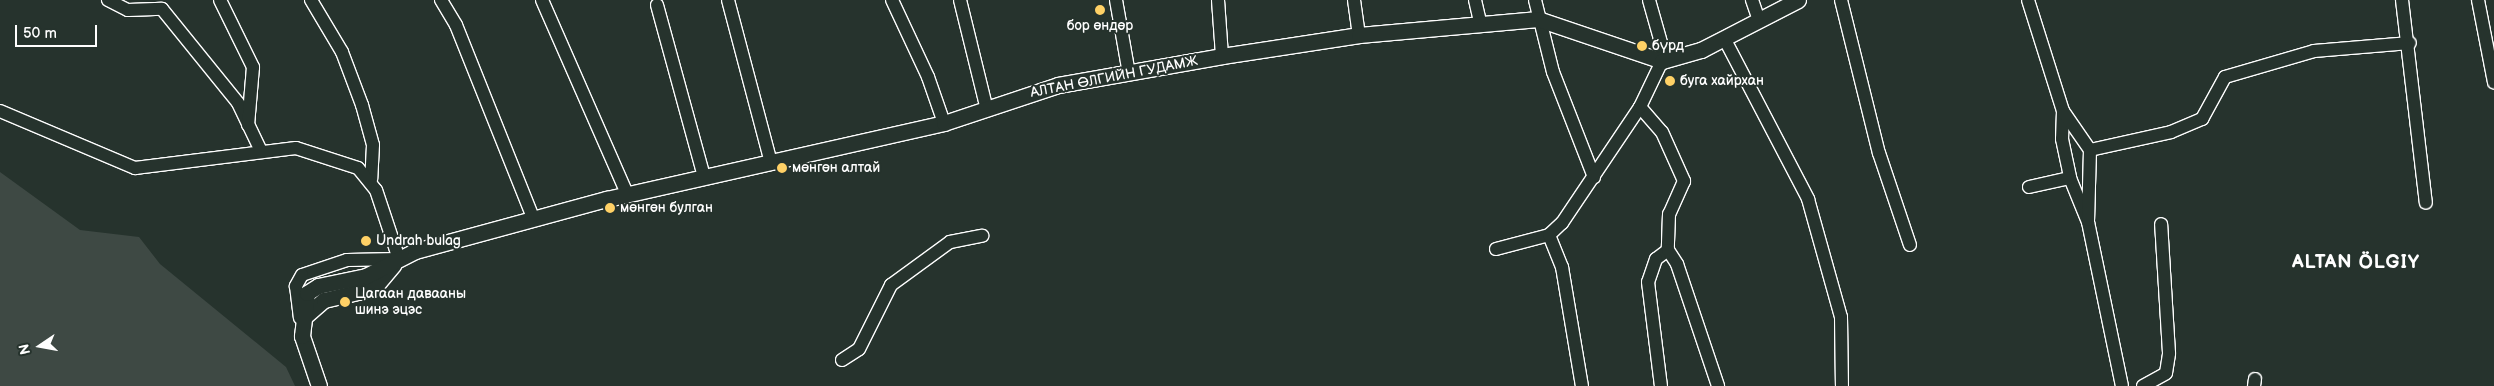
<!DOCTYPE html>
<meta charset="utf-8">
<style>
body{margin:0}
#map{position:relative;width:2494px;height:386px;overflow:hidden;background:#26332d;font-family:"Balsamiq Sans",sans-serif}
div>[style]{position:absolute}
.green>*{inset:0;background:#3e4944}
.roads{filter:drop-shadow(1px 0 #fff) drop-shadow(-1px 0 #fff) drop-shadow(0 1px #fff) drop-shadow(0 -1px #fff)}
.minor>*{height:12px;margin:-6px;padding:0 6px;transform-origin:6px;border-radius:6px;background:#26332d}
.major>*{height:15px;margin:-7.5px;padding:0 7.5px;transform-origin:7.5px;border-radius:7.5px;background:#26332d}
.dots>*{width:14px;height:14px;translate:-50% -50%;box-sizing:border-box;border:2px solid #26332d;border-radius:50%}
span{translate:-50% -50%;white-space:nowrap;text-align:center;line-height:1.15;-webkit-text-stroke:4px #26332d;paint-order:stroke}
.poi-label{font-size:14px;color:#fff}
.left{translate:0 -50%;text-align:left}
.street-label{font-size:14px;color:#fff}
.district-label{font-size:19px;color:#fff;font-weight:700;letter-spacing:1px}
.north{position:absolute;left:15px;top:321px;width:50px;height:50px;-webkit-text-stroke:4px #26332d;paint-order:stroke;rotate:258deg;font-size:14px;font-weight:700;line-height:20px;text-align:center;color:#fff}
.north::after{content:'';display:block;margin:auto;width:18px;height:22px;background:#fff;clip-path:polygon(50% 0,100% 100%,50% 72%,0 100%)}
.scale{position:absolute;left:15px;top:25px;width:82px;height:22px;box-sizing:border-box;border:2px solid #fff;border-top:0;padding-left:6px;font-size:15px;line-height:18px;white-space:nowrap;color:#fff;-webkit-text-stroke:4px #26332d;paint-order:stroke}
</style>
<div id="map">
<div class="green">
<i style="clip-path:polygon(0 172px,80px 230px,139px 237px,160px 264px,286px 367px,295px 386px,0 386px)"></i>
</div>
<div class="roads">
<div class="minor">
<i style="left:108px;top:0;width:22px;rotate:27deg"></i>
<i style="left:128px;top:10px;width:34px;rotate:-2deg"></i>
<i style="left:162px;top:9px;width:121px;rotate:51deg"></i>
<i style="left:238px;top:103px;width:51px;rotate:64.4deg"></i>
<i style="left:220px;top:0;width:75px;rotate:63.8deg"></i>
<i style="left:253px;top:67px;width:58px;rotate:94.9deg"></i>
<i style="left:311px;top:0;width:61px;rotate:59.2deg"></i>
<i style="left:342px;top:52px;width:57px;rotate:69.3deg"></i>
<i style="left:362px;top:105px;width:41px;rotate:74.6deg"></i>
<i style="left:373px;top:145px;width:34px;rotate:93deg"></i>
<i style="left:441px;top:0;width:29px;rotate:59deg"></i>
<i style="left:456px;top:25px;width:210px;rotate:68.2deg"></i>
<i style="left:542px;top:0;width:212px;rotate:66.3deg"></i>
<i style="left:728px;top:0;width:169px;rotate:75.2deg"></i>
<i style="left:892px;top:0;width:85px;rotate:64.9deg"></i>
<i style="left:928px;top:77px;width:49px;rotate:70.8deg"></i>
<i style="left:960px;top:0;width:109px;rotate:76.2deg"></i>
<i style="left:1116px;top:0;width:75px;rotate:80deg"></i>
<i style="left:1218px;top:0;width:56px;rotate:85.9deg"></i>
<i style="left:1354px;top:0;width:35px;rotate:82deg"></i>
<i style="left:1475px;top:0;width:23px;rotate:77deg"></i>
<i style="left:1535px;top:0;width:74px;rotate:76deg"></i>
<i style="left:1553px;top:72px;width:113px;rotate:68.7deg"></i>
<i style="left:1752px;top:0;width:21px;rotate:71deg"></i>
<i style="left:1841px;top:0;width:158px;rotate:76.1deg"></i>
<i style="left:1879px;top:153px;width:97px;rotate:71.4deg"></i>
<i style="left:2028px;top:0;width:116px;rotate:72.5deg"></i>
<i style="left:2063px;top:111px;width:28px;rotate:92deg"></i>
<i style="left:2062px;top:139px;width:40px;rotate:78deg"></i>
<i style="left:2070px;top:178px;width:48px;rotate:67.8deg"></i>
<i style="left:2088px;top:222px;width:167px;rotate:78.3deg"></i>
<i style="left:2402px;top:0;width:204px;rotate:83.3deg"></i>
<i style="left:2478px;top:0;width:84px;rotate:79deg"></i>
<i style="left:657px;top:5px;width:178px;rotate:74.7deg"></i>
<i style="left:1724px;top:38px;width:182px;rotate:62.4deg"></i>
<i style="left:1808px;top:199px;width:123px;rotate:74.4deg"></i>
<i style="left:1841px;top:317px;width:69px;rotate:89.2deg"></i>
<i style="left:1640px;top:107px;width:33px;rotate:49deg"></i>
<i style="left:1662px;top:132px;width:54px;rotate:65.8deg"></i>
<i style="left:1684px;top:181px;width:36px;rotate:114deg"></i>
<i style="left:1669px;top:214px;width:36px;rotate:92deg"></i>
<i style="left:1668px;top:250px;width:15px;rotate:143deg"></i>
<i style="left:1656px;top:259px;width:24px;rotate:109deg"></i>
<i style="left:1648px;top:282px;width:105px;rotate:82.9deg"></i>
<i style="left:0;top:111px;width:147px;rotate:22.9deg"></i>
<i style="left:135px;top:168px;width:162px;rotate:-7.1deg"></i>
<i style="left:296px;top:148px;width:65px;rotate:17.9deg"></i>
<i style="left:358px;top:168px;width:28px;rotate:51deg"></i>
<i style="left:376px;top:190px;width:73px;rotate:71.6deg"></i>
<i style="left:399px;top:259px;width:52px;rotate:178.9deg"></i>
<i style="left:347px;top:260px;width:47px;rotate:161.6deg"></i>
<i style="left:302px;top:275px;width:13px;rotate:119deg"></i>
<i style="left:296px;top:286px;width:32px;rotate:83deg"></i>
<i style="left:2063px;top:111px;width:47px;rotate:55.3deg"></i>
<i style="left:2090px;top:150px;width:70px;rotate:91.6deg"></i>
<i style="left:2090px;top:150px;width:83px;rotate:-12.5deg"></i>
<i style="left:2171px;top:132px;width:34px;rotate:-23deg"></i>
<i style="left:2202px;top:119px;width:48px;rotate:-61.3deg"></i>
<i style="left:2225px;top:77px;width:93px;rotate:-16.3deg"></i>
<i style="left:2314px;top:51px;width:96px;rotate:-4.8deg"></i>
<i style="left:2029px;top:187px;width:42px;rotate:-12.4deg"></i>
<i style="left:1549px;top:235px;width:35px;rotate:68deg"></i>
<i style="left:1562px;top:267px;width:121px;rotate:80.5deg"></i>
<i style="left:1496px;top:249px;width:55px;rotate:-14.8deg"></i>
<i style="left:1549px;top:235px;width:18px;rotate:-43deg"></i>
<i style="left:1562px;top:223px;width:140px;rotate:-56.1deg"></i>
<i style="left:1640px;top:107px;width:51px;rotate:-64.4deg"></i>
<i style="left:1662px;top:61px;width:15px;rotate:-90deg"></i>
<i style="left:1662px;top:46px;width:48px;rotate:-105.8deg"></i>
<i style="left:1668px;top:250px;width:17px;rotate:57deg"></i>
<i style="left:1677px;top:264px;width:129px;rotate:71.4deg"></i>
<i style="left:842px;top:360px;width:20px;rotate:-33deg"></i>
<i style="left:859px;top:349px;width:72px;rotate:-63.4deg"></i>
<i style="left:891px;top:285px;width:73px;rotate:-36.1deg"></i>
<i style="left:950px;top:242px;width:33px;rotate:-11deg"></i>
<i style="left:2143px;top:386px;width:26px;rotate:-29deg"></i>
<i style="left:2166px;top:373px;width:20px;rotate:-81deg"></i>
<i style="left:2169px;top:353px;width:129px;rotate:-93.5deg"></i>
<i style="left:2254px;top:386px;width:7px;rotate:-82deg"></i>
</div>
<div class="major">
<i style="left:303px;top:318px;width:28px;rotate:-41deg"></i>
<i style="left:324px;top:300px;width:51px;rotate:-13.5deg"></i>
<i style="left:374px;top:288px;width:30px;rotate:-50deg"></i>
<i style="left:319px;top:386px;width:53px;rotate:-108.8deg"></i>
<i style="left:302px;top:336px;width:43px;rotate:-83.4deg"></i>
<i style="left:307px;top:293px;width:13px;rotate:-32deg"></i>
<i style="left:318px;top:286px;width:49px;rotate:-11.8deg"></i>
<i style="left:366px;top:276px;width:55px;rotate:-27deg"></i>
<i style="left:415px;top:251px;width:199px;rotate:-15.2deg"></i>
<i style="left:607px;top:199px;width:345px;rotate:-12.7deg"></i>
<i style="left:944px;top:123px;width:120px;rotate:-18.4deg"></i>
<i style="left:1058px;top:85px;width:167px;rotate:-10deg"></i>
<i style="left:1222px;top:56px;width:139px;rotate:-8.7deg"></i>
<i style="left:1359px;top:35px;width:180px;rotate:-5.1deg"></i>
<i style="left:1538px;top:19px;width:131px;rotate:18.7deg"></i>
<i style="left:1662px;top:61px;width:41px;rotate:-15.8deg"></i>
<i style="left:1701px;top:50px;width:109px;rotate:-27.3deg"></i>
</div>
</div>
<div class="dots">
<i style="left:1100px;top:10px;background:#ffd166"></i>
<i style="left:1642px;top:46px;background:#ffd166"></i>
<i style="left:1670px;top:81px;background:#ffd166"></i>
<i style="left:782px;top:168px;background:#ffd166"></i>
<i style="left:610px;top:208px;background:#ffd166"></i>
<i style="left:366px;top:241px;background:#ffd166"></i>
<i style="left:345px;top:302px;background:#ffd166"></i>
</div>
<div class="poi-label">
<span style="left:1100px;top:26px">бор өндөр</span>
<span class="left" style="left:1652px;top:46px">бүрд</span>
<span class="left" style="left:1680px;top:81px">буга хайрхан</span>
<span class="left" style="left:792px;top:168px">мөнгөн алтай</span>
<span class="left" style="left:620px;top:208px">мөнгөн булган</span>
<span class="left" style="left:376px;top:241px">Undrah bulag</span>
<span class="left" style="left:355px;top:302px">Цагаан давааны<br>шинэ эцэс</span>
</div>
<div class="street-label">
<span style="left:1114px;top:77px;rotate:-11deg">АЛТАН ӨЛГИЙН ГУДАМЖ</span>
</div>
<div class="district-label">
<span style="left:2356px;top:263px">ALTAN ÖLGIY</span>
</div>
<div class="north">N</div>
<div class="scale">50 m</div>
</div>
